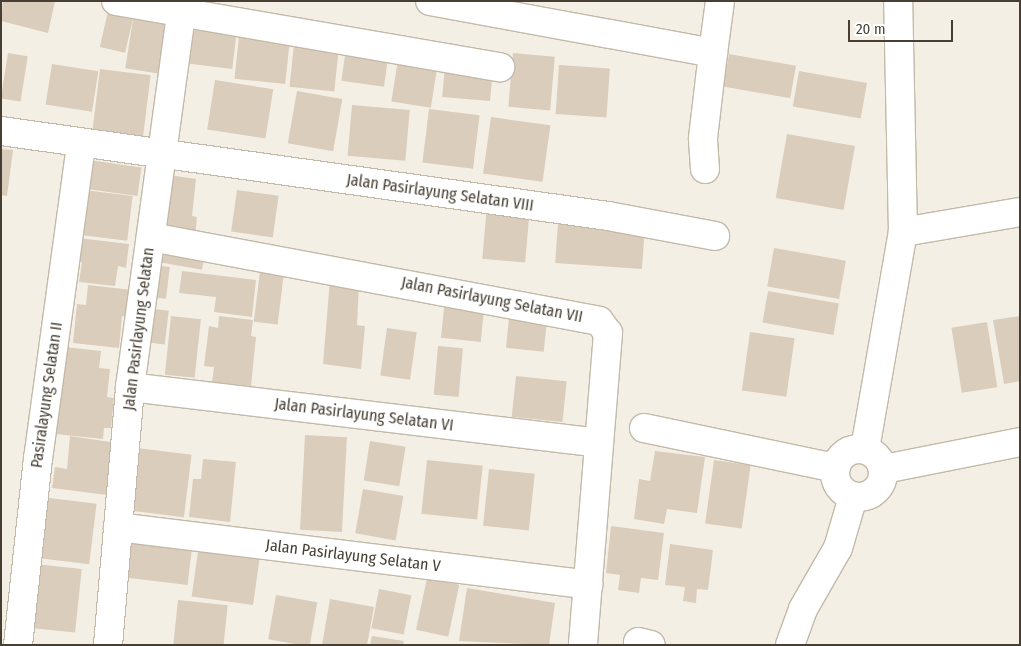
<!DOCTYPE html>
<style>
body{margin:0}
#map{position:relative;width:1021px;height:646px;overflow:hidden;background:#f4efe5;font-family:"Fira Sans Condensed",sans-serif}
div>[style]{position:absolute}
.building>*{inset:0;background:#dacdbc;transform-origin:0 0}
.roads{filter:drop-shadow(1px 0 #c4b9a9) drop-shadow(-1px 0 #c4b9a9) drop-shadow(0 1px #c4b9a9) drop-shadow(0 -1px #c4b9a9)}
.minor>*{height:28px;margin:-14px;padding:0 14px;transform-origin:14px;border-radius:14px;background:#fff}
.minor>.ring{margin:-14px;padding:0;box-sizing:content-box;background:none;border:28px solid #fff;border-radius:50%}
span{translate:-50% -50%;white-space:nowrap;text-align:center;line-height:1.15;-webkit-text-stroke:4px #fff;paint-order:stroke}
.street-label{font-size:16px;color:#473f34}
.frame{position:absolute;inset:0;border:2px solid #473f34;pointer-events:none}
.scale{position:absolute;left:848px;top:20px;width:105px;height:22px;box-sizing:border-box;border:2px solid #473f34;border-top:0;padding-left:6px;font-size:15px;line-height:18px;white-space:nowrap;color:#473f34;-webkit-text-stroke:4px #fff;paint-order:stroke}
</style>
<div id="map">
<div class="building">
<i style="clip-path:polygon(3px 1px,55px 1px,48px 33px,1px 21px)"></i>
<i style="left:109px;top:7px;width:26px;height:41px;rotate:13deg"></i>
<i style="left:134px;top:13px;width:38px;height:56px;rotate:9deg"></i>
<i style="left:186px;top:27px;width:51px;height:36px;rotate:7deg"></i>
<i style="left:239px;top:36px;width:51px;height:43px;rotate:6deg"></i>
<i style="left:294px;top:44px;width:45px;height:43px;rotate:6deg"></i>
<i style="left:346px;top:48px;width:43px;height:33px;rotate:8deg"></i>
<i style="left:8px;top:53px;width:20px;height:46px;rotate:9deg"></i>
<i style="left:399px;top:53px;width:40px;height:49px;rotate:9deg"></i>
<i style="left:513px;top:53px;width:42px;height:54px;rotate:5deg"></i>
<i style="left:729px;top:54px;width:68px;height:33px;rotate:10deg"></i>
<i style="left:52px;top:64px;width:47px;height:41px;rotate:9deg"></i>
<i style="left:445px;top:65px;width:48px;height:32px;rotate:5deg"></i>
<i style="left:559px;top:65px;width:51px;height:49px;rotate:4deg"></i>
<i style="left:100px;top:69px;width:51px;height:64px;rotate:7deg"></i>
<i style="left:799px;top:71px;width:69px;height:36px;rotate:10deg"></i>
<i style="left:215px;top:80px;width:59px;height:50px;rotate:9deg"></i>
<i style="left:297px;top:91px;width:46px;height:53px;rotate:10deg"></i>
<i style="left:352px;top:105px;width:58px;height:51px;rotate:5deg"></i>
<i style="left:429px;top:109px;width:51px;height:54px;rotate:7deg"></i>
<i style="left:491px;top:117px;width:60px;height:57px;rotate:8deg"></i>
<i style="left:787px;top:134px;width:69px;height:65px;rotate:10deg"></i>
<i style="clip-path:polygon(1px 149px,13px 150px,7px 196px,1px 195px)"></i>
<i style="left:89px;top:160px;width:53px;height:29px;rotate:8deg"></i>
<i style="clip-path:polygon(169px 175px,196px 179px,192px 216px,197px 217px,195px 238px,161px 234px)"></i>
<i style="left:84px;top:190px;width:49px;height:45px;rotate:7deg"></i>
<i style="left:237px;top:190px;width:42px;height:42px;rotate:8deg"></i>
<i style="left:487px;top:205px;width:43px;height:54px;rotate:5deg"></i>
<i style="left:558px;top:223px;width:87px;height:40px;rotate:4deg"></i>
<i style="clip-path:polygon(70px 237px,129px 244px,126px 268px,118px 266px,115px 286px,79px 282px,82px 262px,67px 260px)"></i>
<i style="left:160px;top:243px;width:46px;height:19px;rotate:10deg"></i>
<i style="left:774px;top:248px;width:73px;height:39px;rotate:10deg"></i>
<i style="left:153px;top:265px;width:17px;height:32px;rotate:7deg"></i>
<i style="clip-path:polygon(182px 271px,256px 280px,252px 317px,214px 312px,216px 297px,179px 293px)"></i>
<i style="left:260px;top:271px;width:24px;height:51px;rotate:7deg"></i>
<i style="clip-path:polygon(330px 279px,359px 282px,357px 325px,346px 324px,365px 326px,361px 369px,323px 364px)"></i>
<i style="clip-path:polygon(88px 285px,132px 290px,129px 317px,122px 316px,119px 348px,73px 343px,77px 304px,86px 305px)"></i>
<i style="left:768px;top:291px;width:72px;height:32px;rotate:10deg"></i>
<i style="left:445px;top:299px;width:40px;height:39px;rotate:6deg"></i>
<i style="left:146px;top:308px;width:23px;height:34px;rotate:7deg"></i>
<i style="left:510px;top:309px;width:38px;height:39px;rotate:6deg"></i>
<i style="left:171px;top:316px;width:30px;height:59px;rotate:6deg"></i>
<i style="clip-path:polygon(219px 316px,253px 320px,251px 336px,256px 337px,251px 386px,212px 382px,214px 367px,204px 366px,209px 326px,218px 328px)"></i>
<i style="clip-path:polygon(1020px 316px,1020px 381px,1004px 384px,993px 320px)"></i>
<i style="left:987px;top:322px;width:66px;height:36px;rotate:81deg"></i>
<i style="left:387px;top:328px;width:30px;height:48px;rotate:8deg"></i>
<i style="left:750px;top:332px;width:45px;height:59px;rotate:8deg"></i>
<i style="clip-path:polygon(56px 346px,101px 351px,99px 368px,110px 369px,107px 397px,114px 398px,111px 428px,104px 428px,103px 439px,46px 433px)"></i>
<i style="left:438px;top:346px;width:25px;height:49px;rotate:5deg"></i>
<i style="left:516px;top:376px;width:51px;height:41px;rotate:6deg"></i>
<i style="left:305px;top:435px;width:42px;height:95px;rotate:3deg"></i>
<i style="clip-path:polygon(70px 436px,117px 443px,107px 495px,52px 488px,55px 467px,67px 469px)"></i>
<i style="left:370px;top:441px;width:36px;height:40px;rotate:9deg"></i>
<i style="left:137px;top:448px;width:55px;height:63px;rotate:7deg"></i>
<i style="clip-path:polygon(655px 451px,705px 457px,697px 513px,667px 509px,664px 524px,634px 519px,639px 479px,650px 481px)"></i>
<i style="clip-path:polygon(203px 459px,236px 462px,230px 522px,189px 517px,193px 479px,201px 479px)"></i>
<i style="left:427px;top:460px;width:56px;height:54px;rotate:6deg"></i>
<i style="left:714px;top:460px;width:37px;height:64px;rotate:8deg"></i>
<i style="left:489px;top:469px;width:46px;height:57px;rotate:6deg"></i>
<i style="left:363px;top:489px;width:41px;height:45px;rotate:10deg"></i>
<i style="left:41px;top:497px;width:56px;height:61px;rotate:7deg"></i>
<i style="clip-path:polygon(611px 526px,664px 533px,658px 580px,641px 578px,639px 593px,618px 590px,620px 575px,606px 573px)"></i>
<i style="left:124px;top:536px;width:69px;height:41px;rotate:7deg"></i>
<i style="left:199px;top:544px;width:62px;height:53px;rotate:8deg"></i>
<i style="clip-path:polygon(670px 544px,713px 550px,708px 590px,697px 589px,696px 603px,683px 601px,685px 587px,665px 585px)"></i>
<i style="left:35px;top:564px;width:47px;height:64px;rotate:6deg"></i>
<i style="left:427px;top:578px;width:33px;height:53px;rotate:12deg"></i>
<i style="clip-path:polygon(467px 588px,555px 603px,549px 645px,459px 641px)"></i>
<i style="left:379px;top:589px;width:33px;height:40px;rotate:11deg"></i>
<i style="left:276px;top:595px;width:42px;height:45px;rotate:10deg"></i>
<i style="clip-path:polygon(330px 599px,374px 607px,367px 645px,322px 645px)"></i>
<i style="left:178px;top:600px;width:50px;height:45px;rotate:6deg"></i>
<i style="clip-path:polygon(372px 636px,404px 641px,403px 645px,370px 645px)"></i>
</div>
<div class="roads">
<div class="minor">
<i style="left:116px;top:1px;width:390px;rotate:9.8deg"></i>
<i style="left:430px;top:1px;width:288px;rotate:10.4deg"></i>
<i style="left:713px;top:53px;width:52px;rotate:-82.3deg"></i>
<i style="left:1px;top:131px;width:613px;rotate:7.97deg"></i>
<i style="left:608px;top:216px;width:109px;rotate:10.6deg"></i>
<i style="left:705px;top:169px;width:31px;rotate:-94deg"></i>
<i style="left:703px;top:138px;width:86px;rotate:-83.3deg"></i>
<i style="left:903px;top:232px;width:119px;rotate:-9.7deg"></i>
<i style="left:151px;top:237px;width:456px;rotate:10.6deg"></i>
<i style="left:599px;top:321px;width:15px;rotate:53deg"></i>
<i style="left:608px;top:333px;width:313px;rotate:94.6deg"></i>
<i style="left:130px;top:387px;width:471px;rotate:6.8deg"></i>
<i style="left:644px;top:428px;width:195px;rotate:11.8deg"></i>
<i class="ring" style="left:835px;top:449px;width:20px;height:20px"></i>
<i style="left:865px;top:449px;width:220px;rotate:-80.1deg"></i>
<i style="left:903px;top:232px;width:231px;rotate:-91.2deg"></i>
<i style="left:884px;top:469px;width:139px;rotate:-11.2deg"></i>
<i style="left:118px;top:527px;width:474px;rotate:7deg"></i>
<i style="left:638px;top:642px;width:13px;rotate:13deg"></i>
<i style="left:18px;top:645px;width:187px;rotate:-83.9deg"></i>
<i style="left:38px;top:459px;width:317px;rotate:-82.2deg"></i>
<i style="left:108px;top:645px;width:259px;rotate:-85.1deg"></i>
<i style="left:130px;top:387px;width:390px;rotate:-82.2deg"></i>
<i style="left:790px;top:645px;width:38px;rotate:-70deg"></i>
<i style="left:803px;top:609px;width:70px;rotate:-60.2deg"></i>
<i style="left:838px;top:548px;width:53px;rotate:-73.6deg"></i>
</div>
</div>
<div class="street-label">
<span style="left:440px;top:193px;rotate:8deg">Jalan Pasirlayung Selatan VIII</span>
<span style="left:492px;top:300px;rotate:11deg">Jalan Pasirlayung Selatan VII</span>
<span style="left:139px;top:329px;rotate:-83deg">Jalan Pasirlayung Selatan</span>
<span style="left:47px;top:395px;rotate:-82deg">Pasiralayung Selatan II</span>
<span style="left:364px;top:415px;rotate:7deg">Jalan Pasirlayung Selatan VI</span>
<span style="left:353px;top:556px;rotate:7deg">Jalan Pasirlayung Selatan V</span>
</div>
<div class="frame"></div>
<div class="scale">20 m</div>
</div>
